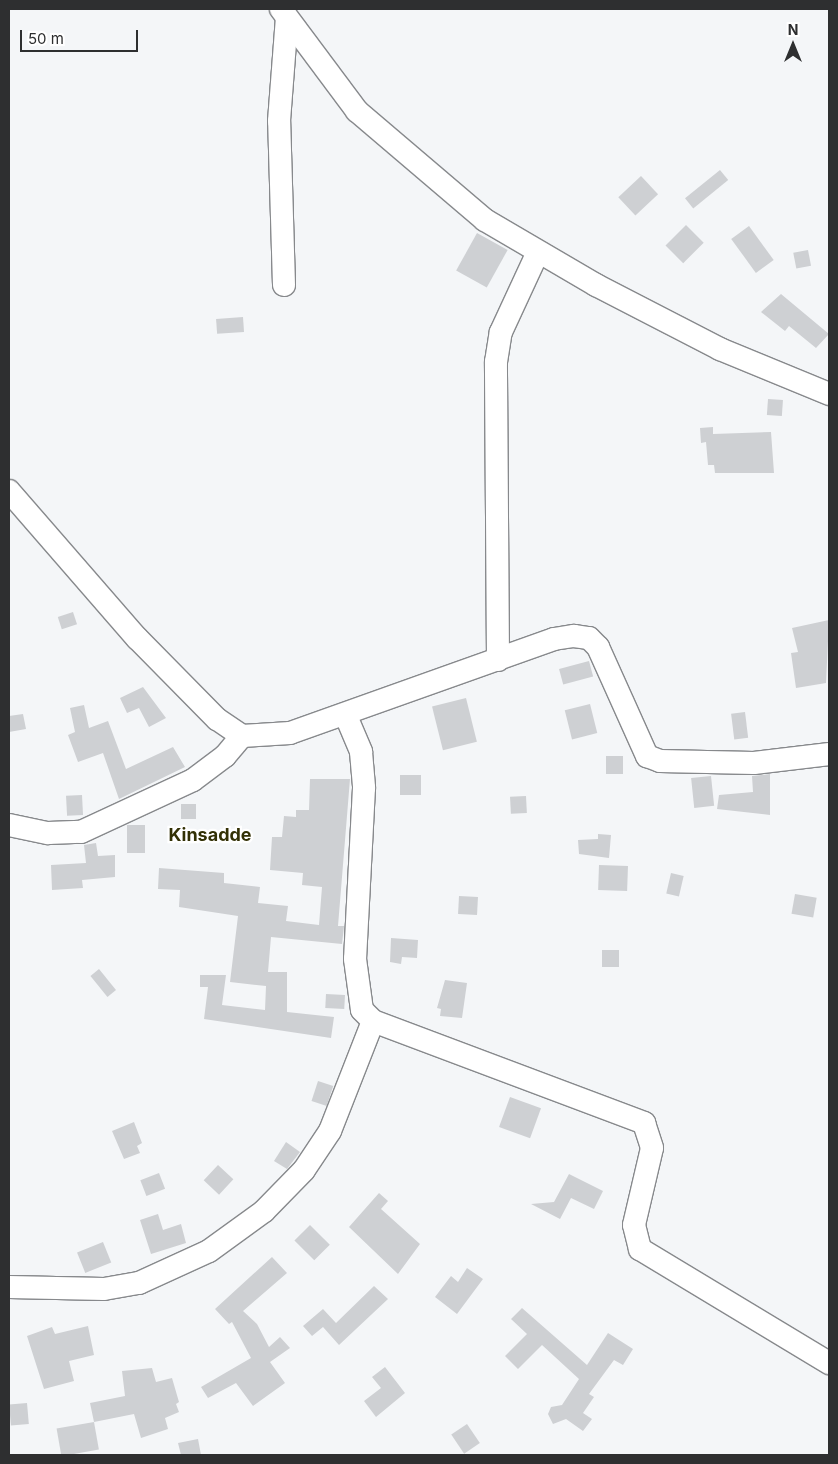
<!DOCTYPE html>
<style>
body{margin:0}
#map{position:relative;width:838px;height:1464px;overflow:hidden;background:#f4f6f8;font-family:Inter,sans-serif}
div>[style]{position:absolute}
.building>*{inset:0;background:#ced0d3;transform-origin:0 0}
.roads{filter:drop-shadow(1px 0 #87898c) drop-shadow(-1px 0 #87898c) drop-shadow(0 1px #87898c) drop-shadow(0 -1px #87898c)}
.minor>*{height:22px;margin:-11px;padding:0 11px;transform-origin:11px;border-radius:11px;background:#fff}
span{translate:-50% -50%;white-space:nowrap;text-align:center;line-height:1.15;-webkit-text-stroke:4.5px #fff;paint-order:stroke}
.quarter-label{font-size:18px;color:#323005;font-weight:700}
.frame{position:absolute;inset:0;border:10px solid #2e2f30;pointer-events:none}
.north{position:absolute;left:768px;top:20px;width:50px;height:50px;-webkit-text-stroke:4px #fff;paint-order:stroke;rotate:0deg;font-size:14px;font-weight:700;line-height:20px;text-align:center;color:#2e2f30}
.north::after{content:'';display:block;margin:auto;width:18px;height:22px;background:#2e2f30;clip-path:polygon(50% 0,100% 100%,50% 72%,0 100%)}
.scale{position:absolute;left:20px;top:30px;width:118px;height:22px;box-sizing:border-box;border:2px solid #2e2f30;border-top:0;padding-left:6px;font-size:15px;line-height:18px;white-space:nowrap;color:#2e2f30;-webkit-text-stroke:4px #fff;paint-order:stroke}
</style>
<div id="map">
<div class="building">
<i style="left:720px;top:170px;width:13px;height:45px;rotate:51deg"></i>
<i style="left:641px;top:176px;width:25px;height:31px;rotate:47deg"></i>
<i style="left:686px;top:225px;width:25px;height:29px;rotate:45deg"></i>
<i style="left:749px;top:226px;width:42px;height:22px;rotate:54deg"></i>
<i style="left:477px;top:233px;width:35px;height:43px;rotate:29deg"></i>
<i style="left:808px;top:250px;width:16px;height:15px;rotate:79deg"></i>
<i style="clip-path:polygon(781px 294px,829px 334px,816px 348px,789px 326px,785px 331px,761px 312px)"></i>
<i style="left:243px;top:317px;width:15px;height:27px;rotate:86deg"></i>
<i style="left:768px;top:399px;width:15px;height:16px;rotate:4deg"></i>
<i style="clip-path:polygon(713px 427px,713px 434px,771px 432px,774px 473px,715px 473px,714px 465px,708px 465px,706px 442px,701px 443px,700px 428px)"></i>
<i style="left:73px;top:612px;width:13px;height:16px;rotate:72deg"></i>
<i style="clip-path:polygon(829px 620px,826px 683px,796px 688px,791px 653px,798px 652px,792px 628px)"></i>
<i style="left:589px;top:661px;width:16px;height:31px;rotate:75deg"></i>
<i style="clip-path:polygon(143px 687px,166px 718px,149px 727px,139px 708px,127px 713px,120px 698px)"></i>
<i style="left:466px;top:698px;width:45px;height:35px;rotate:76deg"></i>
<i style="left:590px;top:704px;width:30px;height:26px;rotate:76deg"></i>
<i style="clip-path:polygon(84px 705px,89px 728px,108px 721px,126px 769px,173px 747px,185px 767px,119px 799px,103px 753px,78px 762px,68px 735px,75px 732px,70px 708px)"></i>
<i style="left:745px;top:712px;width:26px;height:14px;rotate:83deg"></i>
<i style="clip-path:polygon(23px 714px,26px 729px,9px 732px,9px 716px)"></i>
<i style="left:606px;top:756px;width:17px;height:18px"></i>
<i style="clip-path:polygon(770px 774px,770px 815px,717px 809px,719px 795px,753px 792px,752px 776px)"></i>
<i style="left:421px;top:775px;width:20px;height:21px;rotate:90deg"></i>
<i style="left:711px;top:776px;width:30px;height:20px;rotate:84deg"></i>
<i style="clip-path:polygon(310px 779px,350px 779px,338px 926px,344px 926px,342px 944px,271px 937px,268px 972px,287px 972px,287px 1012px,334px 1017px,331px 1038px,204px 1019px,208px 987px,200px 987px,200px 975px,226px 975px,222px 1005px,265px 1010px,266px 986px,230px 982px,238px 916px,179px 907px,180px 890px,158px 889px,159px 868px,224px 873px,224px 883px,260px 887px,258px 903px,288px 906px,286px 921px,319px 925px,322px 887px,302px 885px,303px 873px,270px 870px,272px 837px,282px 837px,284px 816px,296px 817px,296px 810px,309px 810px)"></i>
<i style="left:82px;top:795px;width:20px;height:16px;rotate:87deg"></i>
<i style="left:526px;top:796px;width:17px;height:16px;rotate:87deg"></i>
<i style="left:181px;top:804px;width:15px;height:15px"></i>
<i style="left:127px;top:825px;width:18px;height:28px"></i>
<i style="clip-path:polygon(598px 834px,611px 835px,609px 858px,579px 854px,578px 840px,598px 839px)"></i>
<i style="clip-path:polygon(96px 843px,98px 856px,115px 855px,115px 877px,82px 880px,83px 888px,52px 890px,51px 865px,86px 863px,84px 845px)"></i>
<i style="left:599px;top:865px;width:29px;height:25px;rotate:2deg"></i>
<i style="left:671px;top:873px;width:13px;height:21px;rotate:13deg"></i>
<i style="left:795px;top:894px;width:22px;height:20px;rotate:10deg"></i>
<i style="left:459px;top:896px;width:19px;height:18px;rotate:3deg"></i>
<i style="clip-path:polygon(391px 938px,418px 940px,417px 958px,402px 957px,401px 964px,390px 962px)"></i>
<i style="left:602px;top:950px;width:17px;height:17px"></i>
<i style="left:99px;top:969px;width:27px;height:11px;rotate:51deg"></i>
<i style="clip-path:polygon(445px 980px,467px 983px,462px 1018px,440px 1016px,441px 1009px,437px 1008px)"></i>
<i style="left:326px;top:994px;width:19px;height:14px;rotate:3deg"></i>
<i style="left:318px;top:1081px;width:16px;height:21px;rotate:18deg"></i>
<i style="left:510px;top:1097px;width:33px;height:32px;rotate:20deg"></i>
<i style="clip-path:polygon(134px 1122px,142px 1143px,137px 1146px,140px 1153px,124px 1159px,112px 1131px)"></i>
<i style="clip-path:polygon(286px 1142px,300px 1152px,287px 1169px,274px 1161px)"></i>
<i style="left:218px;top:1165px;width:21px;height:21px;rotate:43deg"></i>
<i style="left:159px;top:1173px;width:17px;height:20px;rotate:69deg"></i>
<i style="clip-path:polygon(569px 1174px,603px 1191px,594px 1209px,571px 1198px,560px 1219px,531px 1204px,554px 1202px)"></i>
<i style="clip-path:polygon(379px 1193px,388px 1201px,381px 1209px,420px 1244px,398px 1274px,349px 1227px)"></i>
<i style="clip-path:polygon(158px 1214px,163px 1230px,181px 1224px,186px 1243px,151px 1254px,140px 1220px)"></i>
<i style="left:310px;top:1225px;width:28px;height:22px;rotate:45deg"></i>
<i style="left:103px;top:1242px;width:22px;height:28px;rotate:68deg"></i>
<i style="clip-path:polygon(272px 1257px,287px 1273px,243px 1311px,257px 1324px,269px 1347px,280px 1337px,290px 1348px,270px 1362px,285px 1383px,253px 1406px,236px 1383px,208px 1398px,201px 1387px,251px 1358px,232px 1322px,229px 1324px,215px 1309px)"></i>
<i style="clip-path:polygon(467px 1268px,483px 1279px,457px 1314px,435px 1297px,451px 1276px,458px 1282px)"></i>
<i style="clip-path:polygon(374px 1286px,388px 1299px,339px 1345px,323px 1327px,312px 1336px,303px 1326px,323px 1309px,336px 1323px)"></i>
<i style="clip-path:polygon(522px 1308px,587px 1365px,608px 1333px,633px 1349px,623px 1365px,614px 1360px,589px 1394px,594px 1397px,583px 1413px,592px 1419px,583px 1431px,566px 1419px,553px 1424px,548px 1414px,551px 1407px,562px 1405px,579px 1379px,542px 1345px,518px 1369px,505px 1356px,527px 1334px,511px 1319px)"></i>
<i style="clip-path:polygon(88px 1326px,94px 1355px,69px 1361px,74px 1381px,44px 1389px,27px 1336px,52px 1327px,55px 1334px)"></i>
<i style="clip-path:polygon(385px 1367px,405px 1393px,376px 1417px,364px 1401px,381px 1388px,372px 1377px)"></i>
<i style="clip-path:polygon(152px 1368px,156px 1382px,172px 1378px,179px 1402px,176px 1404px,179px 1412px,165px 1418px,168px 1429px,141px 1438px,134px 1414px,94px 1422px,90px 1403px,125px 1396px,122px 1371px)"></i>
<i style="left:27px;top:1403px;width:21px;height:18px;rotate:85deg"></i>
<i style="left:94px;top:1422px;width:28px;height:38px;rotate:80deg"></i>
<i style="left:467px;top:1424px;width:23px;height:19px;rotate:56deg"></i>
<i style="clip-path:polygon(198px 1439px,201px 1455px,181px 1455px,178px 1443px)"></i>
</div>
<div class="roads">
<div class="minor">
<i style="left:281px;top:9px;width:127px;rotate:53.3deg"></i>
<i style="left:357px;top:111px;width:168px;rotate:40.4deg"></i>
<i style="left:485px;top:220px;width:129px;rotate:30.4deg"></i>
<i style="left:596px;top:285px;width:140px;rotate:27.3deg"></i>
<i style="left:720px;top:349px;width:118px;rotate:22.4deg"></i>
<i style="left:284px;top:285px;width:164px;rotate:-91.7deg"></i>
<i style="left:279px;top:121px;width:103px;rotate:-85.6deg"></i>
<i style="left:9px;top:491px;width:195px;rotate:49deg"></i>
<i style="left:137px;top:638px;width:114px;rotate:45.4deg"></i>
<i style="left:217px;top:719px;width:30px;rotate:34deg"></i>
<i style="left:242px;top:736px;width:48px;rotate:-3.6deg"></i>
<i style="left:290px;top:733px;width:280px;rotate:-19.6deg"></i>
<i style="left:554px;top:639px;width:20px;rotate:-9deg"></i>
<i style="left:574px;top:636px;width:15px;rotate:8deg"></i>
<i style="left:589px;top:638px;width:13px;rotate:45deg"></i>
<i style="left:598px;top:647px;width:120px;rotate:65.8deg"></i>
<i style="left:647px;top:756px;width:14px;rotate:21deg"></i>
<i style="left:660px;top:761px;width:94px;rotate:1.2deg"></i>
<i style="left:754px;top:763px;width:76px;rotate:-6.8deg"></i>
<i style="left:498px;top:660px;width:298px;rotate:-90.4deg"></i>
<i style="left:496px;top:362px;width:30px;rotate:-81deg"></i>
<i style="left:501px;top:332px;width:88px;rotate:-65.2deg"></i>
<i style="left:346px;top:716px;width:39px;rotate:67deg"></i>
<i style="left:361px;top:752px;width:36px;rotate:85deg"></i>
<i style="left:364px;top:788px;width:171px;rotate:93deg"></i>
<i style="left:355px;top:959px;width:51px;rotate:82.2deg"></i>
<i style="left:362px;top:1010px;width:16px;rotate:45deg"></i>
<i style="left:373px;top:1021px;width:290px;rotate:20.6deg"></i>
<i style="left:644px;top:1123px;width:26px;rotate:72deg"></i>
<i style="left:652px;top:1148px;width:79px;rotate:103.2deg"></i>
<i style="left:634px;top:1225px;width:25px;rotate:76deg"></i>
<i style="left:640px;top:1249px;width:221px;rotate:31.1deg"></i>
<i style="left:9px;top:825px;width:40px;rotate:12deg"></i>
<i style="left:48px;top:833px;width:33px;rotate:-2deg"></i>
<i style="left:81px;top:832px;width:123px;rotate:-24.9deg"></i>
<i style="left:193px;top:780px;width:40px;rotate:-37deg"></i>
<i style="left:225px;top:756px;width:26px;rotate:-50deg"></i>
<i style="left:9px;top:1287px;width:95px;rotate:1.2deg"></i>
<i style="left:104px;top:1289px;width:36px;rotate:-10deg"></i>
<i style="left:139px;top:1283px;width:77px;rotate:-24.6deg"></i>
<i style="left:209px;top:1251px;width:68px;rotate:-36deg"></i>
<i style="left:264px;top:1211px;width:57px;rotate:-45.7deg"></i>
<i style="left:304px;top:1170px;width:47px;rotate:-56.3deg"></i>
<i style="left:330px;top:1131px;width:118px;rotate:-68.6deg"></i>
</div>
</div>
<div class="quarter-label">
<span style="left:210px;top:835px">Kinsadde</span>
</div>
<div class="frame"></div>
<div class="north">N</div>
<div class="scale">50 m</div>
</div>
